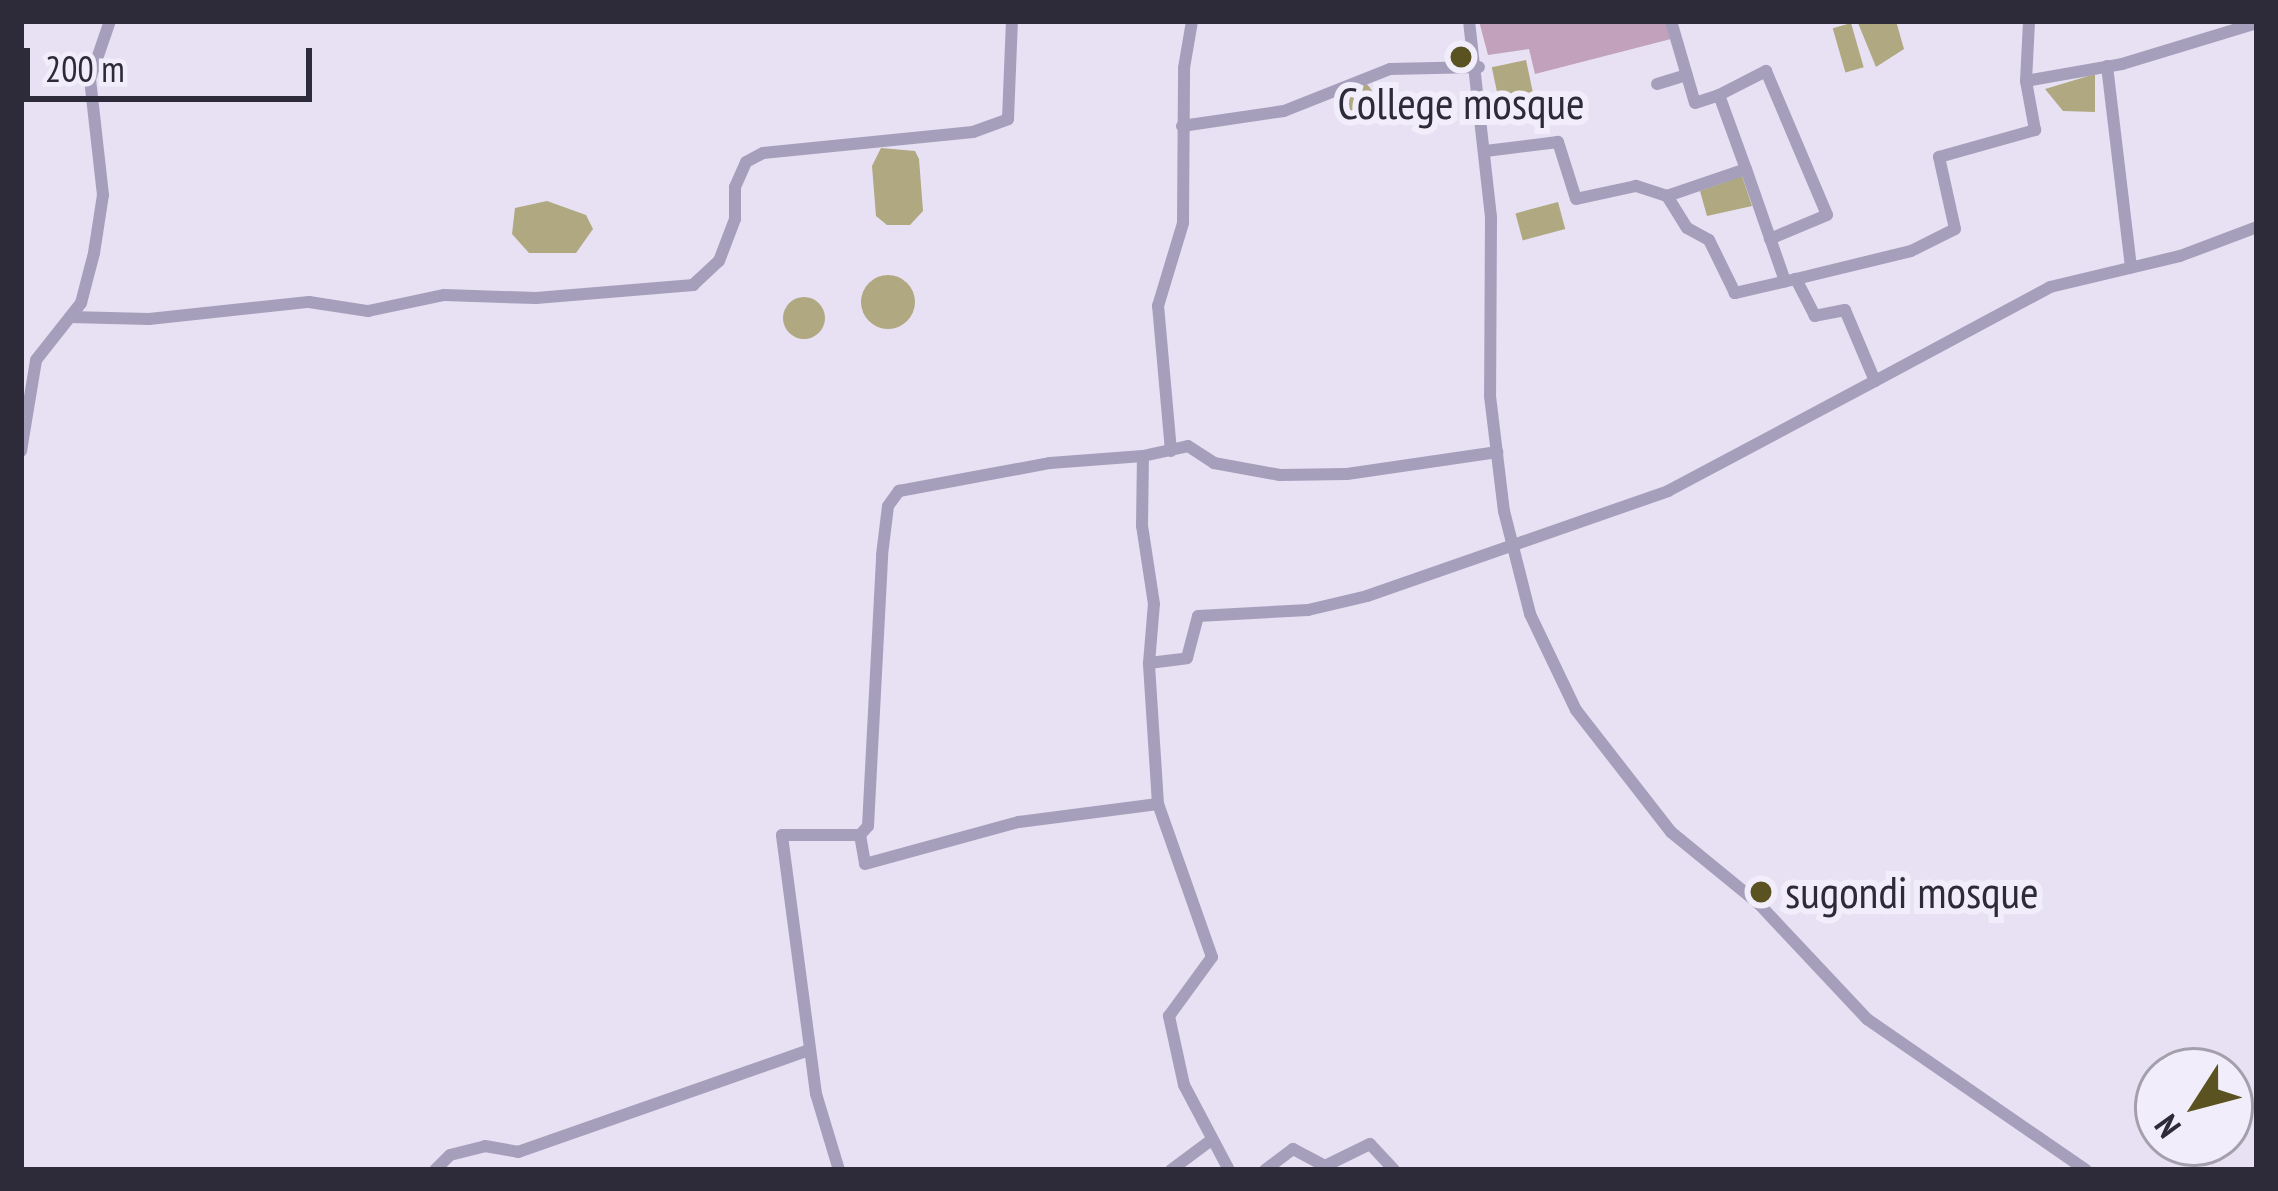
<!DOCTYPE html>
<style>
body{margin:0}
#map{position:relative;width:2278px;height:1191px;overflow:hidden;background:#e7e1f3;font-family:"PT Sans Narrow",sans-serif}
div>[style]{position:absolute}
.green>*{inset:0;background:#c2a1bd}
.water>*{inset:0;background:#afa880;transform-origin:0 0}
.round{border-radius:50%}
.minor>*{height:12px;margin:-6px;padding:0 6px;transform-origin:6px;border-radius:6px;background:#a69fbc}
.dots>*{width:33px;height:33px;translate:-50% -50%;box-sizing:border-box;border:6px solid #f2edfa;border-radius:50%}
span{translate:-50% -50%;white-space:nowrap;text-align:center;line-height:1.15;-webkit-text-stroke:12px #f2edfa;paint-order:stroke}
.poi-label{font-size:45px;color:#2d2b39}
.left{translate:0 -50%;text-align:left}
.frame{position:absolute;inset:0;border:24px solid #2d2b39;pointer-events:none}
.north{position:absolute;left:2134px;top:1047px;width:120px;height:120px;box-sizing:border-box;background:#f2edfa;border:3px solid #a39fad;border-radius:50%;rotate:234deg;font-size:33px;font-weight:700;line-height:48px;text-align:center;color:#2d2b39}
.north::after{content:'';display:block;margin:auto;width:42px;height:54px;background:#5a5321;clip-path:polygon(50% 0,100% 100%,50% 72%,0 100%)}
.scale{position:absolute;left:24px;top:48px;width:288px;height:54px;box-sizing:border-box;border:6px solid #2d2b39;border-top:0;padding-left:15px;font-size:36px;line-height:42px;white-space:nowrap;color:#2d2b39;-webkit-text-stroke:9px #f2edfa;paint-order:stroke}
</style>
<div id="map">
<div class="green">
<i style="clip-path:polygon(1479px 21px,1665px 21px,1671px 39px,1535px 74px,1529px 49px,1488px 55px)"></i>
</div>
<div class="water">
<i style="clip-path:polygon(1896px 21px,1904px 49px,1876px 67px,1858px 23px)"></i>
<i style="left:1851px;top:23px;width:46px;height:19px;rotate:74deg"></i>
<i style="left:1526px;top:60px;width:48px;height:35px;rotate:78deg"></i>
<i style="clip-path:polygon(2095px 74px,2095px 112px,2063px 111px,2045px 89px)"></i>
<i class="round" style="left:1341px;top:81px;width:32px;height:32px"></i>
<i style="clip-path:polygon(881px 148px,915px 151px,919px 159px,923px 211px,910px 225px,887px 225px,876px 216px,872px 166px)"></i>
<i style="clip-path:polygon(1742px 176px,1752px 206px,1707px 216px,1700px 191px)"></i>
<i style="clip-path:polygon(547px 201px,586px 215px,593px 229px,576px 253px,529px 253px,512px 234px,515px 208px)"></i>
<i style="left:1558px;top:202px;width:28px;height:44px;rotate:75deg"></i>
<i class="round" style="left:861px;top:275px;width:54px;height:54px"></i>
<i class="round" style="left:783px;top:297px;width:42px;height:42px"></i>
</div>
<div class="minor">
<i style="left:1469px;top:21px;width:197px;rotate:83.6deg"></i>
<i style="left:1491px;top:217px;width:179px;rotate:90.3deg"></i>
<i style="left:1490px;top:396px;width:116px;rotate:83.1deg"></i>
<i style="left:1504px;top:511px;width:106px;rotate:75.8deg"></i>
<i style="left:1530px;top:614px;width:106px;rotate:64.4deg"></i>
<i style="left:1576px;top:710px;width:155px;rotate:52.1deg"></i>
<i style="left:1671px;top:832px;width:114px;rotate:39.3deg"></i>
<i style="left:1759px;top:904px;width:158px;rotate:46.8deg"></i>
<i style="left:1867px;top:1019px;width:266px;rotate:34.6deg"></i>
<i style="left:1671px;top:21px;width:85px;rotate:73.7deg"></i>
<i style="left:1695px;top:103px;width:25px;rotate:-18deg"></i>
<i style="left:1719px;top:95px;width:79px;rotate:70deg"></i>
<i style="left:2107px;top:66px;width:203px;rotate:83.2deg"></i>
<i style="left:2026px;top:81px;width:60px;rotate:-87.1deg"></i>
<i style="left:1657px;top:84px;width:31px;rotate:-17deg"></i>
<i style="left:1719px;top:95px;width:53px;rotate:-27.1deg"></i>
<i style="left:1766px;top:71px;width:156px;rotate:67deg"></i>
<i style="left:1827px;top:215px;width:62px;rotate:157.2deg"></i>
<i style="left:1182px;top:126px;width:103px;rotate:-8.4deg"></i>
<i style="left:1284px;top:111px;width:114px;rotate:-21.6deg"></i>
<i style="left:1390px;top:69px;width:89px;rotate:-1.3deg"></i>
<i style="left:1667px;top:196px;width:83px;rotate:-18.9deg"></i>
<i style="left:1746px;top:169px;width:119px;rotate:70.8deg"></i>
<i style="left:1796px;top:279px;width:118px;rotate:-13.7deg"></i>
<i style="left:1911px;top:251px;width:49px;rotate:-26.6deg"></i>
<i style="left:1955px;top:229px;width:74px;rotate:-102.5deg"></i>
<i style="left:1939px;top:157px;width:100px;rotate:-15.7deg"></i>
<i style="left:2035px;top:130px;width:50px;rotate:-100.4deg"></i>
<i style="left:2026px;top:81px;width:97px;rotate:-10deg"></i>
<i style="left:2122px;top:64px;width:141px;rotate:-16.9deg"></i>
<i style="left:70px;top:317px;width:79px;rotate:1.5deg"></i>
<i style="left:149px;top:319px;width:161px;rotate:-6.1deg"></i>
<i style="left:309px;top:302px;width:60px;rotate:8.7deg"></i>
<i style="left:368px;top:311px;width:78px;rotate:-11.9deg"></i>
<i style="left:444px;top:295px;width:92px;rotate:1.9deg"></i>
<i style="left:536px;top:298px;width:158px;rotate:-4.7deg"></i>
<i style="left:693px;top:285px;width:35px;rotate:-43deg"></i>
<i style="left:719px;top:261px;width:45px;rotate:-69.1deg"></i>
<i style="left:735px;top:219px;width:32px;rotate:-90deg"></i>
<i style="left:735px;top:187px;width:27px;rotate:-66deg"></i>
<i style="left:746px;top:162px;width:19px;rotate:-28deg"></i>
<i style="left:763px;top:153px;width:211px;rotate:-5.7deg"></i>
<i style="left:973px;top:132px;width:37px;rotate:-20deg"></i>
<i style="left:1008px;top:119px;width:98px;rotate:-87.7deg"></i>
<i style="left:1875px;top:381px;width:199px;rotate:-28.2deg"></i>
<i style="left:2050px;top:287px;width:134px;rotate:-13.4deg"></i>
<i style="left:2180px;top:256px;width:82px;rotate:-20.6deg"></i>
<i style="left:21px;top:451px;width:92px;rotate:-80.6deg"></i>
<i style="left:36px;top:360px;width:73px;rotate:-51.7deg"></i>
<i style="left:81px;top:303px;width:52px;rotate:-75.4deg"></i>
<i style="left:94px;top:253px;width:59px;rotate:-81.2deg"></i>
<i style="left:103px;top:195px;width:117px;rotate:-96.4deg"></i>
<i style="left:90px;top:79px;width:61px;rotate:-71deg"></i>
<i style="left:1171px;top:451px;width:146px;rotate:-95.1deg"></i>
<i style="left:1158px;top:306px;width:87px;rotate:-73.2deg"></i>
<i style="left:1183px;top:223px;width:155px;rotate:-89.6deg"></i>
<i style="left:1184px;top:68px;width:48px;rotate:-80.3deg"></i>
<i style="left:1149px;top:663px;width:59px;rotate:-85.2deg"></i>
<i style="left:1154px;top:604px;width:79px;rotate:-98.7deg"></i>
<i style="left:1142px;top:526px;width:70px;rotate:-89.2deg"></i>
<i style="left:1143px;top:456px;width:46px;rotate:-12.5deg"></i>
<i style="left:1188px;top:446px;width:31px;rotate:33deg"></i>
<i style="left:1214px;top:463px;width:67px;rotate:10.3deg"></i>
<i style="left:1280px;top:475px;width:67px;rotate:-0.9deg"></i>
<i style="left:1347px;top:474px;width:152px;rotate:-8.3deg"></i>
<i style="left:860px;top:835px;width:12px;rotate:-48deg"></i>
<i style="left:868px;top:826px;width:271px;rotate:-87deg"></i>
<i style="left:882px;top:555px;width:49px;rotate:-83deg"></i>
<i style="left:888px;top:506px;width:19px;rotate:-54deg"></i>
<i style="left:899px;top:491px;width:154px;rotate:-10.5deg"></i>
<i style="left:1050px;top:463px;width:93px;rotate:-4.3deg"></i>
<i style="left:435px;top:1170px;width:21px;rotate:-45deg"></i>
<i style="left:450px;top:1155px;width:36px;rotate:-14deg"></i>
<i style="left:485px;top:1146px;width:34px;rotate:10deg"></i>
<i style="left:518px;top:1152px;width:308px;rotate:-19.3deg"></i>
<i style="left:839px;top:1170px;width:79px;rotate:-106.8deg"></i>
<i style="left:816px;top:1094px;width:261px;rotate:-97.5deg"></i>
<i style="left:782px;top:835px;width:78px"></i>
<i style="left:860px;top:835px;width:29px;rotate:80deg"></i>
<i style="left:865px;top:864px;width:160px;rotate:-15.3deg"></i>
<i style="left:1019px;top:822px;width:140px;rotate:-7.4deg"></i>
<i style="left:1171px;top:1170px;width:49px;rotate:-36.6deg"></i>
<i style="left:1229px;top:1170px;width:96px;rotate:-117.9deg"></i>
<i style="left:1184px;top:1085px;width:71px;rotate:-102.3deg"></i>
<i style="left:1169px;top:1016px;width:73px;rotate:-53.9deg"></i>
<i style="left:1212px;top:957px;width:162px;rotate:-109.4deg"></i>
<i style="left:1158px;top:804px;width:141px;rotate:-93.7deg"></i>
<i style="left:1149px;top:663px;width:38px;rotate:-7deg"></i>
<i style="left:1187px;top:658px;width:43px;rotate:-75.3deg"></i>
<i style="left:1198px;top:616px;width:110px;rotate:-3.1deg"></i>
<i style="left:1308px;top:610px;width:61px;rotate:-13.3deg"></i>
<i style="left:1367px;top:596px;width:319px;rotate:-19.2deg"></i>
<i style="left:1668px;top:491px;width:234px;rotate:-28deg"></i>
<i style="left:1875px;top:381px;width:77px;rotate:-112.9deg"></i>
<i style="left:1845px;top:310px;width:31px;rotate:169deg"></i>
<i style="left:1815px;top:316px;width:42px;rotate:-117.2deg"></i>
<i style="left:1796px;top:279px;width:63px;rotate:167.1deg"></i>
<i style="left:1735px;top:293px;width:59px;rotate:-116.1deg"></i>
<i style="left:1709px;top:240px;width:25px;rotate:-151deg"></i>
<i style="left:1687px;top:228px;width:38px;rotate:-122deg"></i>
<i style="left:1667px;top:196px;width:33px;rotate:-162deg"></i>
<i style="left:1636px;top:186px;width:61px;rotate:167.8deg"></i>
<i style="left:1576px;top:199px;width:60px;rotate:-107.5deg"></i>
<i style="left:1558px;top:142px;width:73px;rotate:172.9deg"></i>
<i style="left:1265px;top:1170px;width:35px;rotate:-37deg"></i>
<i style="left:1293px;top:1149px;width:36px;rotate:28deg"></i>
<i style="left:1325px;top:1166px;width:50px;rotate:-26.1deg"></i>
<i style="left:1370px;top:1144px;width:35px;rotate:47deg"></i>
</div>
<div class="dots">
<i style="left:1461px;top:57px;background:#5a5321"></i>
<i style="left:1761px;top:892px;background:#5a5321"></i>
</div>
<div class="poi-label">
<span style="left:1461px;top:103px">College mosque</span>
<span class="left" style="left:1785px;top:892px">sugondi mosque</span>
</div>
<div class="frame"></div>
<div class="north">N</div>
<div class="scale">200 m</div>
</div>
